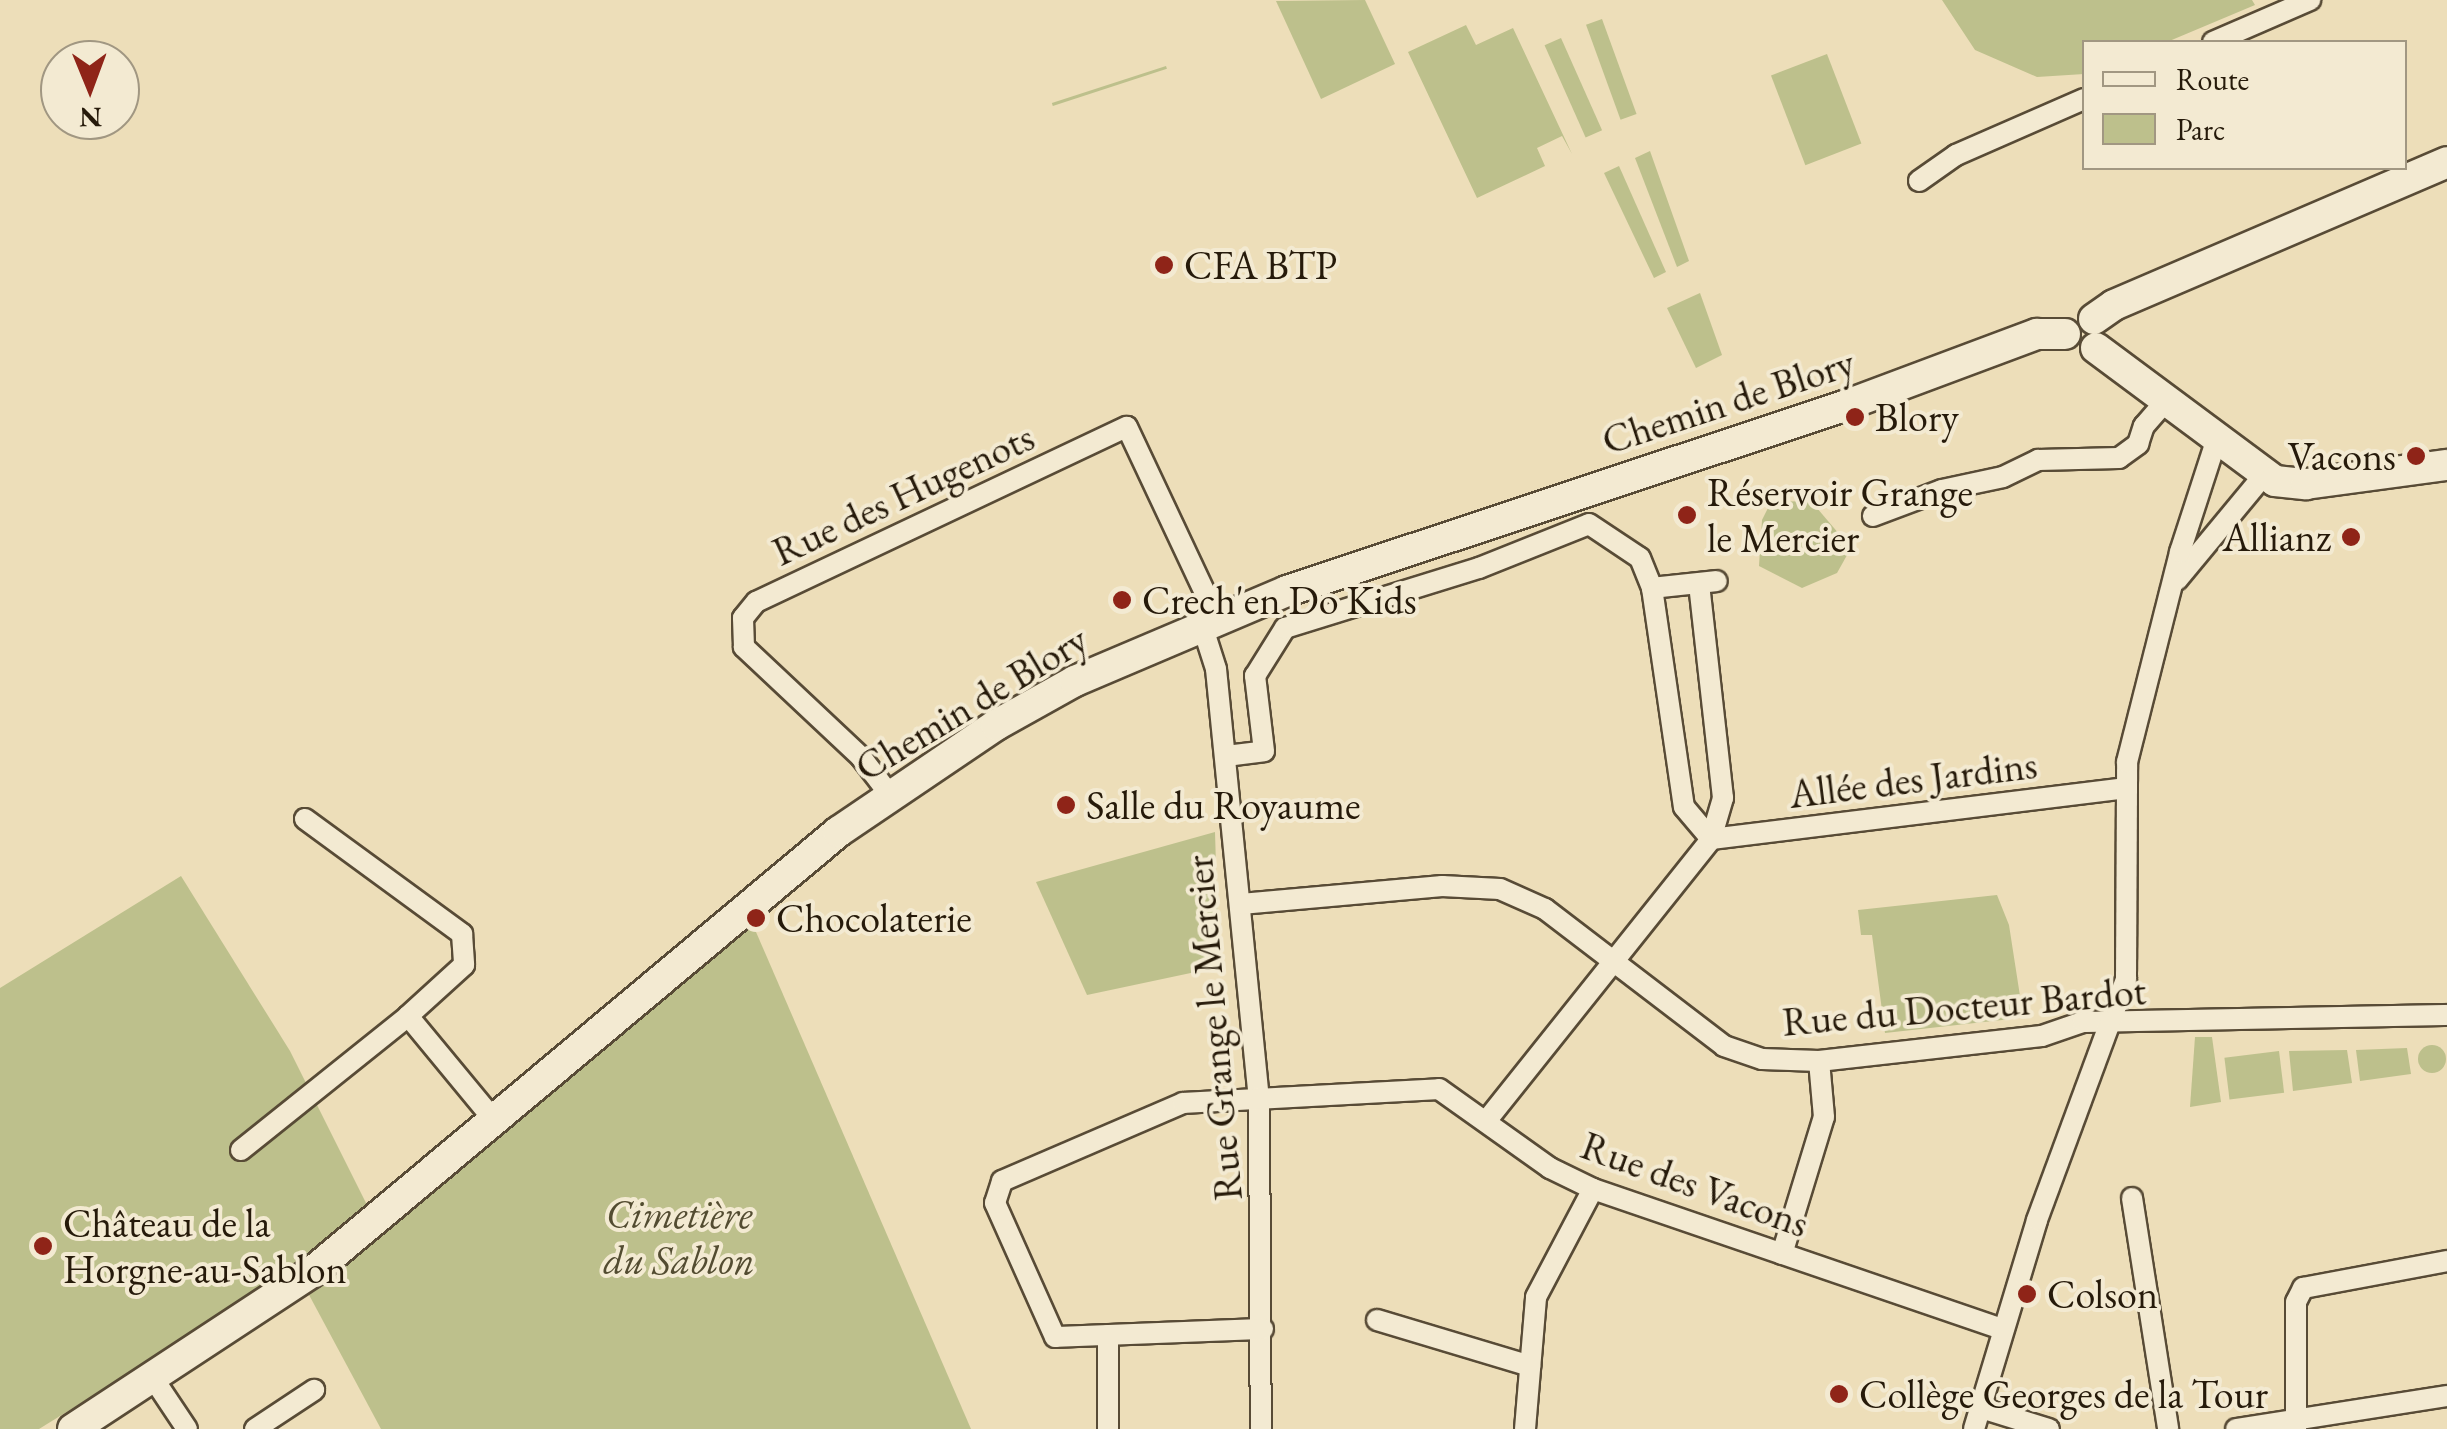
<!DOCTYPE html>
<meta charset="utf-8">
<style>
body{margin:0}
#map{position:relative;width:2447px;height:1429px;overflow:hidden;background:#eddeb9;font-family:"EB Garamond",serif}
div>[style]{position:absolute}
.green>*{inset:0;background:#bdc08c;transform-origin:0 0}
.round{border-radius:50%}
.roads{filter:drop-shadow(2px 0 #584b36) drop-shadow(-2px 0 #584b36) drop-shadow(0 2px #584b36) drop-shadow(0 -2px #584b36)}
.street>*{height:20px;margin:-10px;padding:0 10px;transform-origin:10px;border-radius:10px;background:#f3ead2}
.secondary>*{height:30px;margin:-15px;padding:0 15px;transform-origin:15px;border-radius:15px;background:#f3ead2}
.dots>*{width:28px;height:28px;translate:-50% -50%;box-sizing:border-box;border:5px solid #f3ead2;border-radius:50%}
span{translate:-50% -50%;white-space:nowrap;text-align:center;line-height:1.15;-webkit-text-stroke:8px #f3ead2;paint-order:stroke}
.poi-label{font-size:40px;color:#261a0a}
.left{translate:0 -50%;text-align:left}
.right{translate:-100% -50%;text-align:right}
.street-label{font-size:40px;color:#261a0a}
.park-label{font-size:40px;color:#534c31;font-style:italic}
.legend{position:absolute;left:2082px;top:40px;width:325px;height:130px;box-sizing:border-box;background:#f3ead2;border:2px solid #a19782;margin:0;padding:12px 18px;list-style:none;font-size:30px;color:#261a0a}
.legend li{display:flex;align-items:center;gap:20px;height:50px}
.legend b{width:50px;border:2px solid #a19782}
.north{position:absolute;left:40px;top:40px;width:100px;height:100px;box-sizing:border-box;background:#f3ead2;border:2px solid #a19782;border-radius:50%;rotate:179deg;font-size:28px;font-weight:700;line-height:40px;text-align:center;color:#261a0a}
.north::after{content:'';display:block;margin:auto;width:35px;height:45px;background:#8f2418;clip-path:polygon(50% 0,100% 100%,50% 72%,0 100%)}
</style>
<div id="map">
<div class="green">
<i style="clip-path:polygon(1365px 0,1395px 64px,1321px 99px,1276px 1px)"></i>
<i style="clip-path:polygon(1942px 0,2252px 0,2255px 5px,2167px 42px,2084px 42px,2084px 74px,2037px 77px,1975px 50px)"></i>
<i style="left:1602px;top:19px;width:101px;height:17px;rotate:70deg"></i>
<i style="clip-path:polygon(1466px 25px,1476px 45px,1513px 28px,1572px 154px,1562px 136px,1537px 148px,1545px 166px,1477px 198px,1408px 52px)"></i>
<i style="left:1561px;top:38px;width:101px;height:18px;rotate:66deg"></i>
<i style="left:1827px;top:54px;width:96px;height:60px;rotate:69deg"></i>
<i style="left:1166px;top:66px;width:3px;height:120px;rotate:72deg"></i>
<i style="clip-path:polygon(1650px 151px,1689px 261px,1677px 267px,1635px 158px)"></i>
<i style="clip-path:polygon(1619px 166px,1666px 272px,1654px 278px,1604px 173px)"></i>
<i style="clip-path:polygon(1700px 293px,1722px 355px,1696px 368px,1667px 308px)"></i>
<i style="clip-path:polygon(1811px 501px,1851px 548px,1837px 573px,1802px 588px,1759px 566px,1762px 520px,1771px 502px)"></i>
<i style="clip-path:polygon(1215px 832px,1219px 967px,1087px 995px,1036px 882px)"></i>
<i style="clip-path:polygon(181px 876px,290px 1051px,368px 1207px,259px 1293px,39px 1429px,0 1429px,0 988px)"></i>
<i style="clip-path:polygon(1997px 895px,2009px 925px,2020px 996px,2011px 1019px,1885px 1033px,1872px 935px,1861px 935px,1858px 910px)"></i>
<i style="clip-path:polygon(753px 925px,971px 1429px,381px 1429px,308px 1293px)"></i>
<i style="clip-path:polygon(2195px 1037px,2212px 1037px,2221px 1102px,2190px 1107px)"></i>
<i class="round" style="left:2418px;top:1045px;width:28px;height:28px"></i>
<i style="clip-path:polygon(2407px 1048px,2411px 1074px,2360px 1081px,2356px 1050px)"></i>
<i style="clip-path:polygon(2347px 1050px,2352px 1083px,2293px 1091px,2289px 1051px)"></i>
<i style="left:2279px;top:1051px;width:42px;height:55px;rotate:83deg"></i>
</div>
<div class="roads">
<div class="street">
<i style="left:2213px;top:42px;width:106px;rotate:-23.4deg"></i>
<i style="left:1919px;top:181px;width:45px;rotate:-35.1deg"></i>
<i style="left:1956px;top:155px;width:140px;rotate:-23.6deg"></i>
<i style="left:1873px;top:516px;width:74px;rotate:-20.6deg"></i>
<i style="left:1942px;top:490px;width:62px;rotate:-12deg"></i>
<i style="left:2003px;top:477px;width:39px;rotate:-26deg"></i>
<i style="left:2038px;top:460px;width:81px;rotate:-1.4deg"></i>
<i style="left:2119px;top:458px;width:24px;rotate:-36deg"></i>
<i style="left:2138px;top:444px;width:19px;rotate:-72deg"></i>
<i style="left:2144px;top:426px;width:33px;rotate:-49deg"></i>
<i style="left:2177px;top:580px;width:136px;rotate:-50.4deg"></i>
<i style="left:1652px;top:588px;width:65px;rotate:-6.1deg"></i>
<i style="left:1202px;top:625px;width:46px;rotate:72.3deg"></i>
<i style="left:1216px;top:669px;width:430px;rotate:84.3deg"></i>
<i style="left:1259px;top:1097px;width:332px;rotate:89.7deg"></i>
<i style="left:1226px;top:756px;width:38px;rotate:-7deg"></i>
<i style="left:1264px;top:751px;width:76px;rotate:-96.8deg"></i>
<i style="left:1255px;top:676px;width:57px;rotate:-58deg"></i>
<i style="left:1285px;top:628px;width:203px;rotate:-17.2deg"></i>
<i style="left:1479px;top:568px;width:118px;rotate:-21.8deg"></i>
<i style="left:1589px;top:524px;width:61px;rotate:33.7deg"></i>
<i style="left:1640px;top:558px;width:32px;rotate:68deg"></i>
<i style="left:1652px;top:588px;width:221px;rotate:81.7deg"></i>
<i style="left:1684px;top:807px;width:42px;rotate:49.8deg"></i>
<i style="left:890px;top:795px;width:48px;rotate:-127.3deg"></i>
<i style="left:861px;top:757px;width:161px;rotate:-136.8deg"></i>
<i style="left:744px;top:647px;width:29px;rotate:-92deg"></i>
<i style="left:743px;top:618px;width:21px;rotate:-51deg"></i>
<i style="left:756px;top:602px;width:410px;rotate:-25.3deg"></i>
<i style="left:1127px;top:427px;width:211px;rotate:64.8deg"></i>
<i style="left:305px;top:819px;width:195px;rotate:36.2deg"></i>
<i style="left:462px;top:934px;width:31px;rotate:86deg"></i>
<i style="left:464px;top:965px;width:76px;rotate:137.7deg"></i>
<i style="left:408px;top:1016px;width:135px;rotate:50.4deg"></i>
<i style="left:1711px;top:839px;width:417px;rotate:-7deg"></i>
<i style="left:1241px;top:904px;width:202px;rotate:-5.1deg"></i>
<i style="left:1442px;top:886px;width:58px;rotate:3deg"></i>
<i style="left:1500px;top:889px;width:49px;rotate:24deg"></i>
<i style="left:1545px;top:909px;width:225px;rotate:37.4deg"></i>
<i style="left:1724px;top:1046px;width:40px;rotate:18.9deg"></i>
<i style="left:1762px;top:1059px;width:57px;rotate:2deg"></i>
<i style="left:1819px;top:1061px;width:224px;rotate:-6.4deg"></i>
<i style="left:2042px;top:1036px;width:43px;rotate:-18.9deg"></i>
<i style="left:2083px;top:1022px;width:364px;rotate:-1.1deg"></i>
<i style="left:1487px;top:1120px;width:359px;rotate:-51.4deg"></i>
<i style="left:1711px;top:839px;width:43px;rotate:-73.7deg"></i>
<i style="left:1723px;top:798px;width:216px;rotate:-96.4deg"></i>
<i style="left:241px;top:1150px;width:214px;rotate:-38.7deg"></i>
<i style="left:2132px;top:1198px;width:234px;rotate:81.1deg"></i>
<i style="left:1782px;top:1254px;width:143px;rotate:-73deg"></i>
<i style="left:1824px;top:1117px;width:56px;rotate:-95.1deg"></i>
<i style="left:1377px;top:1320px;width:160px;rotate:16.7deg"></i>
<i style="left:1263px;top:1329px;width:208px;rotate:177.8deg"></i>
<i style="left:1055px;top:1337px;width:147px;rotate:-114.1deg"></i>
<i style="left:995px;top:1203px;width:23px;rotate:-72deg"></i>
<i style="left:1002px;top:1181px;width:197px;rotate:-23.3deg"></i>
<i style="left:1183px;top:1103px;width:256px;rotate:-3.1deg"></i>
<i style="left:1439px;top:1089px;width:136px;rotate:35.4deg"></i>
<i style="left:1550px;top:1168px;width:48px;rotate:26deg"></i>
<i style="left:1593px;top:1189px;width:433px;rotate:18.9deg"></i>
<i style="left:153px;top:1378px;width:61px;rotate:56.3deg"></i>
<i style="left:1981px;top:1408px;width:71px;rotate:17.2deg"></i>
<i style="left:255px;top:1429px;width:71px;rotate:-33.5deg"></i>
<i style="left:1108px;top:1429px;width:94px;rotate:-90deg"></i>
<i style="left:1525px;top:1429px;width:132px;rotate:-85.2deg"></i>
<i style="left:1536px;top:1297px;width:122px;rotate:-62.2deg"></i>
<i style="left:1974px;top:1429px;width:218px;rotate:-73.2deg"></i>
<i style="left:2037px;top:1220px;width:257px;rotate:-69.7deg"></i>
<i style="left:2126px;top:979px;width:217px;rotate:-89.7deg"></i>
<i style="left:2127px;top:762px;width:217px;rotate:-75.8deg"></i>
<i style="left:2180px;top:552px;width:117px;rotate:-72deg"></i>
<i style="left:2236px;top:1429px;width:214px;rotate:-8.9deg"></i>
<i style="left:2296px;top:1429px;width:127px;rotate:-90deg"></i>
<i style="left:2296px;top:1302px;width:16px;rotate:-63deg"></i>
<i style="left:2303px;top:1288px;width:147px;rotate:-10.6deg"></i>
</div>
<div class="secondary">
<i style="left:2094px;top:319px;width:24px;rotate:-35deg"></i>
<i style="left:2114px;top:305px;width:362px;rotate:-23.2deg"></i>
<i style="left:2096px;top:348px;width:223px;rotate:36.6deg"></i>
<i style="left:2275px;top:481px;width:31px;rotate:6deg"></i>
<i style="left:2306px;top:484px;width:142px;rotate:-7.7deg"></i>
<i style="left:73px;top:1429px;width:286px;rotate:-33.3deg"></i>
<i style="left:312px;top:1272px;width:686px;rotate:-39.91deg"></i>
<i style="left:838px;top:832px;width:191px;rotate:-34.1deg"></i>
<i style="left:996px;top:725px;width:90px;rotate:-29.1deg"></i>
<i style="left:1075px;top:681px;width:230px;rotate:-23deg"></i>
<i style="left:1287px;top:591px;width:587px;rotate:-18.37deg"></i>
<i style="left:1844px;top:406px;width:206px;rotate:-20.5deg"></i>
<i style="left:2037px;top:334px;width:28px"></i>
</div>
</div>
<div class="dots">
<i style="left:1164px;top:265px;background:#8f2418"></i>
<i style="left:1855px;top:417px;background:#8f2418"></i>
<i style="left:2416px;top:456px;background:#8f2418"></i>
<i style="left:1687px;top:515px;background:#8f2418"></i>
<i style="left:2351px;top:537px;background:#8f2418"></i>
<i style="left:1122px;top:600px;background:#8f2418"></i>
<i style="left:1066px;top:805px;background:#8f2418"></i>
<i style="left:756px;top:918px;background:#8f2418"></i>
<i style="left:43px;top:1246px;background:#8f2418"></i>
<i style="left:2027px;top:1294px;background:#8f2418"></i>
<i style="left:1839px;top:1394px;background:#8f2418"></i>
</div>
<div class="poi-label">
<span class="left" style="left:1184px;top:265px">CFA BTP</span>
<span class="left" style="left:1875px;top:417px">Blory</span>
<span class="right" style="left:2396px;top:456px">Vacons</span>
<span class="left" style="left:1707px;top:515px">Réservoir Grange<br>le Mercier</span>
<span class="right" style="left:2331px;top:537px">Allianz</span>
<span class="left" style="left:1142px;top:600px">Crech'en Do Kids</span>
<span class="left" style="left:1086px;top:805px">Salle du Royaume</span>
<span class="left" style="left:776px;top:918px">Chocolaterie</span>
<span class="left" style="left:63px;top:1246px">Château de la<br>Horgne-au-Sablon</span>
<span class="left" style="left:2047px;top:1294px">Colson</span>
<span class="left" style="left:1859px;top:1394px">Collège Georges de la Tour</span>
</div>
<div class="street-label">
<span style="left:1728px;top:401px;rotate:-18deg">Chemin de Blory</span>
<span style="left:903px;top:494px;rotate:-25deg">Rue des Hugenots</span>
<span style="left:971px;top:703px;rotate:-31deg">Chemin de Blory</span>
<span style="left:1913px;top:779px;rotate:-7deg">Allée des Jardins</span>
<span style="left:1964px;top:1006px;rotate:-5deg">Rue du Docteur Bardot</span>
<span style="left:1213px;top:1028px;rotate:-95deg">Rue Grange le Mercier</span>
<span style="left:1695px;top:1184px;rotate:20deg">Rue des Vacons</span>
</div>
<div class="park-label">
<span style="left:679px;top:1237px">Cimetière<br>du Sablon</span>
</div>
<ul class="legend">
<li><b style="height:12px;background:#f3ead2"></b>Route</li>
<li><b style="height:28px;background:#bdc08c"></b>Parc</li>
</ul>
<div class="north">N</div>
</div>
